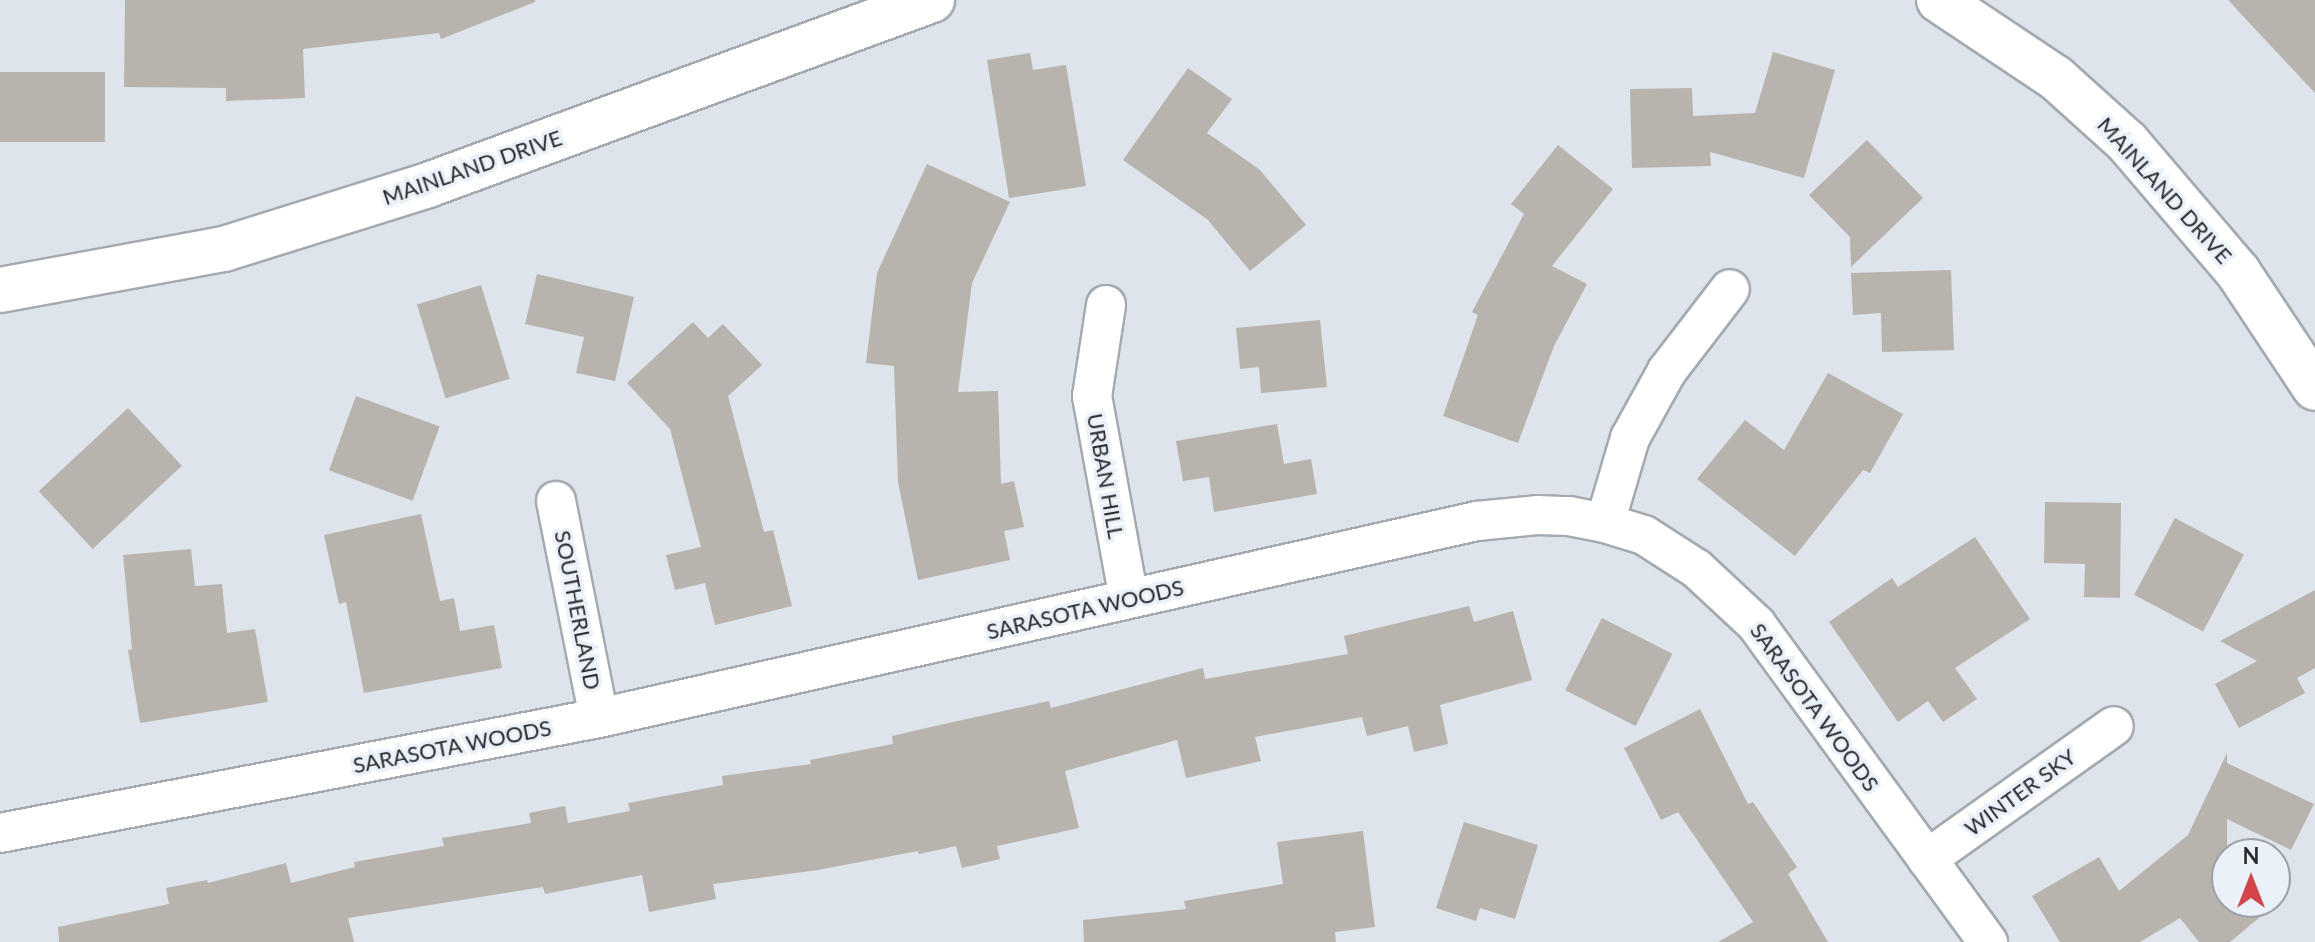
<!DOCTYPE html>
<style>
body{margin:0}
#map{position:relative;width:2315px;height:942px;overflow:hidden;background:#dde4eb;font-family:Lato,sans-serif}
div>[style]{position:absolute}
.building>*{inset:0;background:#b8b3ac;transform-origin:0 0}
.roads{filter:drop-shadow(2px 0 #a4aab0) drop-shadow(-2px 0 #a4aab0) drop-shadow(0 2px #a4aab0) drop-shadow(0 -2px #a4aab0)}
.street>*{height:38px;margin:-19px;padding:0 19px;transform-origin:19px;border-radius:19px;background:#fff}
.secondary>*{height:44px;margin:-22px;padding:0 22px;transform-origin:22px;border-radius:22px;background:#fff}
span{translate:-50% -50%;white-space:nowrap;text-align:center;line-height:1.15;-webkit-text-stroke:7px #eaf1f8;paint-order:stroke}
.street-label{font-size:22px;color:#282a2d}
.north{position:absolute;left:2211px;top:838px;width:80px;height:80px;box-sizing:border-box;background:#eaf1f8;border:2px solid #9ca1a7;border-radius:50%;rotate:0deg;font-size:22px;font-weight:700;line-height:32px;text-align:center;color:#282a2d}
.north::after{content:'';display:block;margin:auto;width:28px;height:36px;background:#d44449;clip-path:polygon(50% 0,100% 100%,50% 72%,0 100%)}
</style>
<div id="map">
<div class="building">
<i style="clip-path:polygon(125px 0,535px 0,535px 2px,441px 39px,439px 33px,303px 49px,305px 98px,226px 101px,226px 88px,124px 87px)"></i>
<i style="clip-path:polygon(2228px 0,2315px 0,2315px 93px)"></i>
<i style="clip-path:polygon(1773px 52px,1835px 70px,1804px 178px,1710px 152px,1711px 166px,1632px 168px,1630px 89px,1692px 88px,1693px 116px,1755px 113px)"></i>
<i style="clip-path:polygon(1030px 53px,1033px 70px,1066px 65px,1086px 186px,1009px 198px,987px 60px)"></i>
<i style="clip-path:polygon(1188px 68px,1232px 99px,1207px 133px,1259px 169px,1306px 225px,1250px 271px,1208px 220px,1123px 160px)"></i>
<i style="left:0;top:72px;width:105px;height:70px"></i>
<i style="clip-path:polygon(1867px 140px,1923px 198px,1851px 267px,1850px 237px,1809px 195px)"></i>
<i style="clip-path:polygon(1558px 145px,1613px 189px,1552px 266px,1587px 284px,1554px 346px,1518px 443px,1443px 416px,1478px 315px,1472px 312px,1524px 214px,1511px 204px)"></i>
<i style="clip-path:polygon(927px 164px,1010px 202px,972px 283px,958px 392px,998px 391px,1001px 484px,1014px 481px,1024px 527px,1004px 531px,1010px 560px,918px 580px,898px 482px,894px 366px,866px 363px,877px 273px)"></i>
<i style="clip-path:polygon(1951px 270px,1954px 350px,1882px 352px,1881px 313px,1853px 315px,1851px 273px)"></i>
<i style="clip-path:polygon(537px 274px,634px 297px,615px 381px,576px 373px,584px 337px,525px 324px)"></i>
<i style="left:481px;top:285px;width:98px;height:67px;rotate:73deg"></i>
<i style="clip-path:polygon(1320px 320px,1327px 387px,1261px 393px,1259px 367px,1240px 369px,1236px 328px)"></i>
<i style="clip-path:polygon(693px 322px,708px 338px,723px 324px,762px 365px,728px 396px,764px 532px,773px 530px,792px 606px,715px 625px,705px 583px,675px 590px,666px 555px,701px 547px,670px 429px,627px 383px)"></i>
<i style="clip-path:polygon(1828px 373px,1903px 414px,1870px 473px,1863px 470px,1795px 556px,1697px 479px,1745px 420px,1784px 450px)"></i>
<i style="left:356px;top:396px;width:89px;height:79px;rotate:20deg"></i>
<i style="left:128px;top:408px;width:79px;height:122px;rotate:47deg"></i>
<i style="clip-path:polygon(1277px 424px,1284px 464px,1311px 459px,1317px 494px,1214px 512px,1209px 477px,1183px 481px,1176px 441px)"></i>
<i style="clip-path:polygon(2045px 502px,2121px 503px,2120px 598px,2084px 597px,2085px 564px,2044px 563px)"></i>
<i style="clip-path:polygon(421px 514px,440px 601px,454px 598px,460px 631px,494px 625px,502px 668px,364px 693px,346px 602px,339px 604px,324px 535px)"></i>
<i style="left:2175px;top:518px;width:78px;height:87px;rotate:28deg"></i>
<i style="clip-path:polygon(1975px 537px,2030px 619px,1955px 668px,1977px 699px,1943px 722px,1928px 701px,1898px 722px,1829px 622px,1892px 578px,1898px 587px)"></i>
<i style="clip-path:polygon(191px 549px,195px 586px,222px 584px,227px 633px,255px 629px,268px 702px,140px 723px,128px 650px,132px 649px,123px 555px)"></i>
<i style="clip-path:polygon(2315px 590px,2315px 668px,2297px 678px,2305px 693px,2239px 728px,2215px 684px,2257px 661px,2220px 641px)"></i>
<i style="clip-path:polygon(1469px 606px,1474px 622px,1513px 611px,1532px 680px,1440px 705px,1448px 744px,1414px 752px,1408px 726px,1367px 736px,1362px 717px,1255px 737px,1261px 761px,1186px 778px,1177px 740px,1065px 771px,1079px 828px,997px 846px,1000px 859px,962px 868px,956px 846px,919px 854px,918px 851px,818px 870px,713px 884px,716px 899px,649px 912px,642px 875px,545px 894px,543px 887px,348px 918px,354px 942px,59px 942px,58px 927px,169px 904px,166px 888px,207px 880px,208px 883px,286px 863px,291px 883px,355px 867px,354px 862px,444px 846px,442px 838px,531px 823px,529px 813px,565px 806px,568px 823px,630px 811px,628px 803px,723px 785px,722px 776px,811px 764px,810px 760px,893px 744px,892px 736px,935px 726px,1049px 701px,1051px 708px,1203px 668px,1205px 679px,1348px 654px,1344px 636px)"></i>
<i style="left:1602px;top:618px;width:79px;height:81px;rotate:27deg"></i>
<i style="clip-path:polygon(1700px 709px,1748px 804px,1753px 802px,1797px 867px,1788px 874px,1828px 942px,1718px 942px,1753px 922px,1678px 812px,1661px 820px,1624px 748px)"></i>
<i style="clip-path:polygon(2227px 753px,2227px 763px,2314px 804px,2291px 850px,2227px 819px,2227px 902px,2278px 902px,2230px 942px,2199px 942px,2180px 918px,2140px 942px,2060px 942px,2032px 896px,2099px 857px,2119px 891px,2188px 835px)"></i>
<i style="clip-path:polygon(1464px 822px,1538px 845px,1515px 919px,1480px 908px,1476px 921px,1436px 908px)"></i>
<i style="clip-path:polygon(1363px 831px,1375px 927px,1335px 932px,1336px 942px,1084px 942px,1083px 920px,1186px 909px,1184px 901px,1283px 884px,1277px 842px)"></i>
</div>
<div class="roads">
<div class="street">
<i style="left:1106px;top:305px;width:92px;rotate:98.7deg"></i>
<i style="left:1092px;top:396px;width:206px;rotate:79.7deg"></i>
<i style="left:556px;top:501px;width:221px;rotate:78.8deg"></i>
<i style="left:1605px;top:523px;width:89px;rotate:-73.6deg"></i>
<i style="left:1630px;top:438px;width:77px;rotate:-61.1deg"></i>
<i style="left:1667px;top:371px;width:103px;rotate:-52.5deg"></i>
<i style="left:0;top:833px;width:610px;rotate:-10.87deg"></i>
<i style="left:599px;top:718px;width:900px;rotate:-12.65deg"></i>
<i style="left:1477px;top:521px;width:60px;rotate:-5.7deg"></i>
<i style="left:1537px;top:515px;width:32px;rotate:2deg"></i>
<i style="left:1569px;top:516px;width:37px;rotate:11deg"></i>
<i style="left:1605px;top:523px;width:41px;rotate:17.1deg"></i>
<i style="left:1644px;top:535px;width:63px;rotate:32.7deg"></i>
<i style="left:1697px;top:569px;width:81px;rotate:43deg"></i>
<i style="left:1756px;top:624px;width:394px;rotate:53.9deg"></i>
<i style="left:1927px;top:859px;width:229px;rotate:-35.4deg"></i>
</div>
<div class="secondary">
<i style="left:1939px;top:0;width:141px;rotate:33.7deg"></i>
<i style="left:2056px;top:78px;width:96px;rotate:42deg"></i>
<i style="left:2127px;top:142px;width:171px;rotate:49.5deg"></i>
<i style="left:2238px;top:272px;width:139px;rotate:56.4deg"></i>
<i style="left:0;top:290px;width:228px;rotate:-10.4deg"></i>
<i style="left:224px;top:249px;width:214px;rotate:-17.4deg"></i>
<i style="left:428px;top:185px;width:537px;rotate:-20.16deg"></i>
</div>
</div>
<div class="street-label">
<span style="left:472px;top:167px;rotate:-19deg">MAINLAND DRIVE</span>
<span style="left:2165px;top:190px;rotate:48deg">MAINLAND DRIVE</span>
<span style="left:1106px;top:476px;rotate:80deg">URBAN HILL</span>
<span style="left:1085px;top:609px;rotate:-13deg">SARASOTA WOODS</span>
<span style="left:578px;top:610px;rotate:79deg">SOUTHERLAND</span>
<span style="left:1815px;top:707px;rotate:54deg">SARASOTA WOODS</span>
<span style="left:452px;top:746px;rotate:-11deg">SARASOTA WOODS</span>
<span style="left:2020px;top:792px;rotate:-36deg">WINTER SKY</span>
</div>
<div class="north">N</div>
</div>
